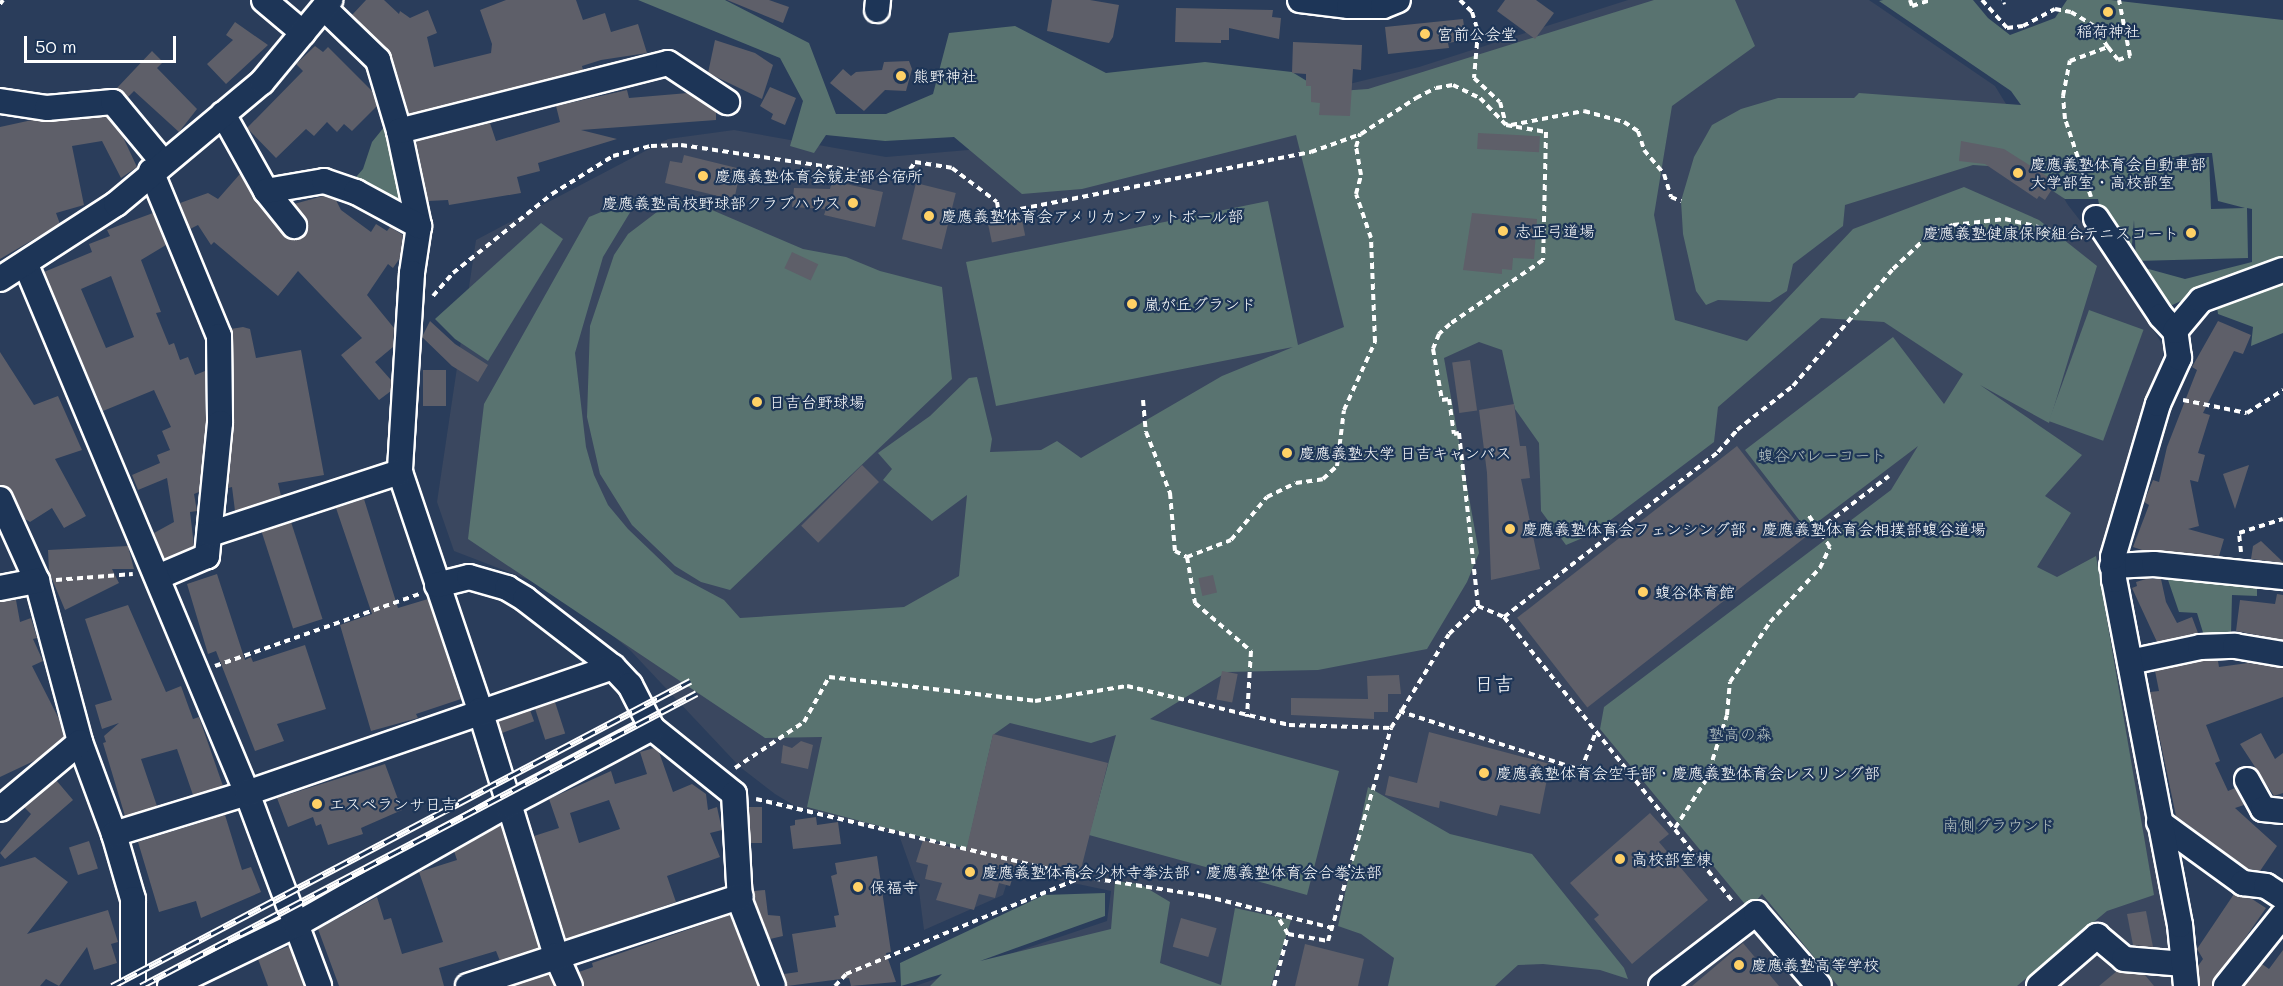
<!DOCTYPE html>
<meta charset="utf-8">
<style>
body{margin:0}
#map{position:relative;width:2283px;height:986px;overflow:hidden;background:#2a3d5b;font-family:Mali,"Klee One",sans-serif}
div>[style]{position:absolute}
.built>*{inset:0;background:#3a475f}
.green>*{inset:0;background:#597370;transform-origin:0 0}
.building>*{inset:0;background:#5e5f69;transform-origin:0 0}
.path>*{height:4px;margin-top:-2px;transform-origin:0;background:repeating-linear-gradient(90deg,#fff 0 6px,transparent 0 10.5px)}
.roads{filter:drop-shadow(2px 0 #fff) drop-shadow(-2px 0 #fff) drop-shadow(0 2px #fff) drop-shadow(0 -2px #fff)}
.minor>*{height:24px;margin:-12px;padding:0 12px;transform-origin:12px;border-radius:12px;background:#1d3557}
.rail>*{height:7px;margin-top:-3.5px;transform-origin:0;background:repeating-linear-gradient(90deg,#1d3557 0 14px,#fff 0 28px);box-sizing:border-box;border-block:2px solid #fff}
.dots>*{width:16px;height:16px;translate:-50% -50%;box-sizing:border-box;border:3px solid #1d3557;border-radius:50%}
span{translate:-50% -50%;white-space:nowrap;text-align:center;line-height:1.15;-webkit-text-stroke:4.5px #1d3557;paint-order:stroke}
.poi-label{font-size:16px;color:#fff}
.left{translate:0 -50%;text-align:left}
.right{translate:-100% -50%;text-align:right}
.park-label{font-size:16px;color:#b4c0bf}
.quarter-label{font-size:20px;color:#fff}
.scale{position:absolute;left:24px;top:36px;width:152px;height:27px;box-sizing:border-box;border:3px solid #fff;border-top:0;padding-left:8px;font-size:18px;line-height:21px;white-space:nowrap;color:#fff;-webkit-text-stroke:4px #1d3557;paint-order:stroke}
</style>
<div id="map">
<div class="built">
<i style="clip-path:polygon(1628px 0,1869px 0,1995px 86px,2068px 205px,2113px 263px,2165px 349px,2113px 504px,2101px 561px,2138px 785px,2162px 892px,2172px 986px,915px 986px,1107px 921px,1111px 891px,1011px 870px,1003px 895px,924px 930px,919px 891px,899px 835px,795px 806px,775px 794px,740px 767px,629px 649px,558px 591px,454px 551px,437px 502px,476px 240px,668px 139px,734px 130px,886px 157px,1135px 136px,1419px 67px)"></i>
</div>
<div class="green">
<i style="clip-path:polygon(638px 0,725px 0,809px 43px,836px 114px,886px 114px,933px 94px,949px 33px,1015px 26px,1106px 73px,1205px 62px,1292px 72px,1325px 92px,1368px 89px,1654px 0,1735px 0,1755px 46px,1672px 106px,1654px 215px,1675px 320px,1747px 341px,1853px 229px,1964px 187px,2039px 220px,2097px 266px,2049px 423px,1980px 385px,2082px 455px,2045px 496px,2071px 513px,2037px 567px,2057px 577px,2096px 556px,2154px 895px,2107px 911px,2017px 986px,1838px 986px,1762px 894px,1749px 909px,1600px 729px,1604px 707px,1891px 490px,1918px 446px,1807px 530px,1745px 450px,1893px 337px,1944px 404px,1963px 374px,1884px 322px,1821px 318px,1718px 407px,1714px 442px,1592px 534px,1566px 545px,1541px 511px,1539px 443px,1515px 409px,1502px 350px,1479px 342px,1444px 358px,1479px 553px,1467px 582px,1427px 649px,1318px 670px,1227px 672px,1150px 719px,1339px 771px,1307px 895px,1089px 835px,1116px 735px,1091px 743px,1010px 723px,993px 735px,967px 849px,807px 807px,822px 737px,765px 738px,468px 539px,484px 404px,589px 217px,640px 196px,603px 257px,575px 353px,586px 447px,594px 475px,608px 505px,628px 529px,675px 574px,724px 600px,740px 618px,904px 607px,959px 576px,967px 495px,932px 521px,883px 480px,892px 469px,878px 453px,930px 416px,969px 378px,977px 377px,992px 439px,990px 452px,1041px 450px,1057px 441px,1081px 458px,1222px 376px,1293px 347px,996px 406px,966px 262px,1268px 201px,1298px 345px,1344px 327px,1296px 135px,1082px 189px,1022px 194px,954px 137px,885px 141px,826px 135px,814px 153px,790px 146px,803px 101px,780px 58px)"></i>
<i style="clip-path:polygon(evenodd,1883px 0,1973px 0,1988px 18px,2010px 35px,2055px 18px,2067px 0,2111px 0,2283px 20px,2283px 333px,2251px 346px,2253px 327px,2218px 314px,2214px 285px,2162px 310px,2134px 265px,2185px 279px,2252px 262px,2252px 209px,2247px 208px,2248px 258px,2136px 261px,2134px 220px,2131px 257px,2101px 214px,2098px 199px,2065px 199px,2018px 168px,1973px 165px,1845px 205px,1843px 226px,1793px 264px,1787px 291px,1770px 302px,1718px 300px,1706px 305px,1696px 291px,1683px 234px,1681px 201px,1694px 157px,1712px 125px,1741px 109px,1778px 98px,1854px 98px,1859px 93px,2021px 105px,2011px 91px,1879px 1px,1883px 0,2197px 153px,2212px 153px,2218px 201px,2245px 208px,2211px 209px,2209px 157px,2168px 158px,2197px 153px)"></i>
<i style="clip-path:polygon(389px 121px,409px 188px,401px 211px,350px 184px,363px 169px,372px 142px)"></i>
<i style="clip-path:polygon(674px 199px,705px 207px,803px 249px,846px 257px,880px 271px,942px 287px,952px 379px,730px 590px,701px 582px,675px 566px,632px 525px,600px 474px,587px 417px,590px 326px,614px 255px,628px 234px)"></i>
<i style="clip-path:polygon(541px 223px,563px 239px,488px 361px,455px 339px,435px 319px)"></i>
<i style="left:2089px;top:310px;width:58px;height:118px;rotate:20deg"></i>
<i style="clip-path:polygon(2167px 577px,2257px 586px,2257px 596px,2232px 595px,2231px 635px,2205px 639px,2197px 613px,2179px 612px)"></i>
<i style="clip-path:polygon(1368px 787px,1450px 834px,1532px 854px,1624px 968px,1628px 979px,1600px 970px,1543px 964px,1518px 965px,1495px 986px,1388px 986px,1394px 958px,1361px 934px,1338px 926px)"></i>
<i style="clip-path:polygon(1115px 881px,1140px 884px,1170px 902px,1160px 963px,1221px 985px,1235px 908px,1291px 920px,1271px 986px,930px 986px,942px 974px,901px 986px,900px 963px,1044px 895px,1105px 893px,1105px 916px,980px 961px,1111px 929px)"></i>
</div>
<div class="building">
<i style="clip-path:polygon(366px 0,384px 0,399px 14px,400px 11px,410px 18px,428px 10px,437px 33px,427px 37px,434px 67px,491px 53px,492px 44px,480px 10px,506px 0,576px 0,583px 20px,605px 13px,611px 32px,638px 24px,647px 53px,601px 60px,582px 66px,583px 70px,409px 114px,391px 55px,352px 15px)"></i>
<i style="clip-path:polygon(727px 0,769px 0,789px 7px,783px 23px)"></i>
<i style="clip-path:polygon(1052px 0,1090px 0,1119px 5px,1113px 37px,1109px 43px,1047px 31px)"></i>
<i style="clip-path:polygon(1505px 0,1536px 0,1554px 13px,1535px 39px,1497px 11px)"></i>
<i style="clip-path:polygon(1176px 8px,1273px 10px,1272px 17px,1281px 18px,1279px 39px,1229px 28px,1229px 40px,1221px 40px,1221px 43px,1175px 42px)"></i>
<i style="clip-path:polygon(1463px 19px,1466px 40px,1448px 43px,1449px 48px,1388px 54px,1385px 27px)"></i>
<i style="clip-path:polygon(235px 22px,268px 45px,226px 84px,207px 64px,233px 40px,226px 35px)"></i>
<i style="clip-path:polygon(715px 40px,755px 53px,773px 65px,762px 99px,708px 73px)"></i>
<i style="clip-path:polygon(1293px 42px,1362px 45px,1361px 70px,1353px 69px,1350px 116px,1319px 115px,1320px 103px,1311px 102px,1311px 86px,1306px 86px,1306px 74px,1292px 73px)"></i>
<i style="clip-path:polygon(315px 46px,323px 52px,328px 47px,372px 91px,377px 106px,352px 131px,344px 124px,337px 132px,327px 122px,314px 136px,306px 129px,276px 158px,247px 128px,303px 71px,296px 64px)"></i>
<i style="clip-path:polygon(152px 51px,163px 62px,157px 68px,197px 109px,179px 132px,134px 91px,128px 97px,117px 88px)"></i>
<i style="clip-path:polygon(909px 61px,912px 69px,906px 91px,885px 90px,864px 111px,830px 83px,843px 69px,851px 76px,856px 72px,882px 70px,884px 62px)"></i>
<i style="clip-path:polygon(770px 87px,796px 98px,785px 125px,771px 119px,773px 114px,760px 106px)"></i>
<i style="clip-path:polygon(627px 90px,629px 98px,688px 93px,716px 111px,716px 120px,581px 130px,617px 139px,538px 163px,540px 171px,517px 177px,521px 193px,449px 205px,448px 200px,428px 201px,416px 141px,490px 123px,496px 141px,560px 122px,556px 106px)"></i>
<i style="clip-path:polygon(107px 117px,122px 135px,137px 167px,121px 178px,102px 141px,72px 146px,84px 205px,56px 213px,60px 224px,0 259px,0 127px,32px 120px)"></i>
<i style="left:1478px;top:133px;width:62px;height:16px;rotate:3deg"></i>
<i style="clip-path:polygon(1961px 141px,2004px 149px,2048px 177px,2046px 181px,2054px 186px,2045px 200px,2039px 196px,2037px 199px,1985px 164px,1959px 161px)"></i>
<i style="clip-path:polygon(684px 155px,741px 169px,734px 200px,665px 183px,670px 161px,682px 163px)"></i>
<i style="clip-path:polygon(240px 174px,255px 200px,289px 239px,302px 237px,307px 231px,305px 218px,294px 204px,323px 196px,336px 200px,341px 210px,371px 232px,376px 224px,387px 231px,390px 227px,403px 235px,400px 258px,393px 268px,388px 264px,367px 295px,394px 328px,393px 347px,375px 362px,391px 380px,391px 391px,379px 400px,341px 355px,362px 338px,298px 271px,278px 296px,214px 242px,211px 245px,198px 225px,190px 229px,180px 203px,208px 193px,218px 199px)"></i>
<i style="clip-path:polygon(832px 181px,883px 192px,875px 227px,824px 215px,826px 209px,792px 207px,794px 188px,830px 189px)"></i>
<i style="left:916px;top:183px;width:41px;height:58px;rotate:14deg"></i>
<i style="left:1020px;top:211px;width:25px;height:34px;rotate:78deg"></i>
<i style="clip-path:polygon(evenodd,153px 213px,166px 245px,141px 260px,161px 312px,156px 313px,169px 345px,174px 343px,180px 360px,188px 357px,195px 375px,205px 371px,206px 422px,199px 492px,194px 494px,197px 511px,190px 512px,194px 546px,164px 559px,154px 533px,174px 522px,167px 478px,138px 490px,132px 475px,160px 463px,157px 455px,170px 450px,162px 431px,171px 427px,154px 390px,103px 411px,44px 272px,92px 252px,89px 244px,110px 236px,107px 230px,153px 213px,111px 276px,134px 337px,106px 348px,81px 289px,111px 276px)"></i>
<i style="clip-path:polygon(1472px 213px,1537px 219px,1534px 259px,1513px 258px,1512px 270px,1502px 269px,1502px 274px,1463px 270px)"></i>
<i style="left:792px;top:252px;width:29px;height:18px;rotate:25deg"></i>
<i style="clip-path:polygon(430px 321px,455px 344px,488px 365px,478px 382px,452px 366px,422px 337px)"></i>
<i style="clip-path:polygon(2218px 321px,2251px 335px,2243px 354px,2234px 351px,2203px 413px,2210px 415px,2198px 453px,2205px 455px,2198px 482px,2190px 480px,2199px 526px,2188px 529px,2224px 539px,2219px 556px,2142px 550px,2133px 547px,2149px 505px,2144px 502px,2153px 480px,2159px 482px,2167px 447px,2197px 370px,2192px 367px)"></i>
<i style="clip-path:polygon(243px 327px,250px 329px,256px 358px,301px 350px,324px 475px,278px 483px,281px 496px,235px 511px,232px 487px,228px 488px,234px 423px,231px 329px)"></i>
<i style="clip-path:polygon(0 352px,34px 405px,58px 396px,82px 450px,55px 459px,86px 516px,64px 528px,52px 508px,30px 522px,25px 519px,13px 493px,0 485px)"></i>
<i style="left:1470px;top:360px;width:51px;height:18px;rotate:82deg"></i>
<i style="left:423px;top:370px;width:23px;height:36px"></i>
<i style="clip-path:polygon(1514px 404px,1520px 446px,1526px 446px,1530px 478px,1521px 479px,1540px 569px,1491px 580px,1487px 473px,1479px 410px)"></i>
<i style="left:1737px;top:446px;width:114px;height:279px;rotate:52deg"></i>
<i style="left:862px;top:465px;width:24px;height:86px;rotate:45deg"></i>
<i style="clip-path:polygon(2249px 465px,2235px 509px,2223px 474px)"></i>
<i style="clip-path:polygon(364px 499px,398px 608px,428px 599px,461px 699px,416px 714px,418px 718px,371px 731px,340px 625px,372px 614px,336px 508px)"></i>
<i style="left:291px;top:522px;width:102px;height:31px;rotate:72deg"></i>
<i style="clip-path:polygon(2261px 541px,2283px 562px,2283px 563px,2251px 559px,2253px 546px)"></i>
<i style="clip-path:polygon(128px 546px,134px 569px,112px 569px,119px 583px,65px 610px,49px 572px,48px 550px)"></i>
<i style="clip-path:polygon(217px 574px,245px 660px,251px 657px,253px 662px,305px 645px,326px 709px,277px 724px,284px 741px,255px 751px,216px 651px,208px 654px,187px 584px)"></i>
<i style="left:1213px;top:575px;width:18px;height:15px;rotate:77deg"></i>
<i style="clip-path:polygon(2146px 579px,2161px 579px,2166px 602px,2177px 623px,2192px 617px,2198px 633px,2157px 642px,2132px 588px,2137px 586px,2136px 582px)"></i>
<i style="clip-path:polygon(2277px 594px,2283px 595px,2283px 640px,2236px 631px,2240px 600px,2275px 604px)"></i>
<i style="clip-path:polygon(16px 600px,20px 622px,31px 618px,37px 638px,33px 639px,43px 661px,32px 666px,59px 719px,64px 737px,36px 760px,0 777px,0 602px)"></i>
<i style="clip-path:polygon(128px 605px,166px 692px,181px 686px,193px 719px,199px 717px,223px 786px,193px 795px,177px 749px,141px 759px,157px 806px,125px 816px,103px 743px,106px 742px,104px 736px,119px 723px,102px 729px,95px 705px,112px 700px,85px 619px)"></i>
<i style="clip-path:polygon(2202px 661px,2218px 661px,2219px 667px,2248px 663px,2283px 668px,2283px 697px,2206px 725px,2220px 761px,2215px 763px,2228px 791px,2235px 788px,2244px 805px,2235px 808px,2277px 846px,2260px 871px,2248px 869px,2176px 816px,2150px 692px,2159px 691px,2155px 671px)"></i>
<i style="left:1222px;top:671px;width:16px;height:29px;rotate:11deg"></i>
<i style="clip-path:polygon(1399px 675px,1401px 694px,1388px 694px,1388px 712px,1374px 712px,1374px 719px,1291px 715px,1291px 698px,1368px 699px,1367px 676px)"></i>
<i style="left:555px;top:702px;width:33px;height:21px;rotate:72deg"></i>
<i style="left:530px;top:710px;width:12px;height:34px;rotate:70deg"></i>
<i style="clip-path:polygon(1429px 732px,1550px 764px,1540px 814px,1500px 805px,1497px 816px,1440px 801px,1439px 808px,1385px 795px,1389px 776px,1417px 783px)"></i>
<i style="clip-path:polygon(2261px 733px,2275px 759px,2283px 753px,2283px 793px,2274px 796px,2240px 744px)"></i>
<i style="clip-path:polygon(993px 734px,1108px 763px,1080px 873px,1018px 860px,1010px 886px,999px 883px,995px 898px,979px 894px,974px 910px,936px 900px,942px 883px,925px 879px,928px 865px,916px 862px,923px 840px,966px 851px)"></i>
<i style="clip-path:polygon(801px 741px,813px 745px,808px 769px,781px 763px,783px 745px,792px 748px)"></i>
<i style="clip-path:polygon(evenodd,654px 748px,659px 752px,673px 792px,692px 784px,706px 794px,708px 810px,717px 807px,722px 830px,710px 833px,720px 857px,667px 876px,676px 902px,566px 939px,534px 836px,559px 828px,549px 799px,611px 771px,615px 784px,647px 774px,640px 752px,654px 748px,609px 800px,620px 829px,579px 843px,570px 813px,609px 800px)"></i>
<i style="clip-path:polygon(385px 764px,402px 810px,361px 828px,363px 834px,328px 845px,321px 824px,316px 826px,313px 817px,288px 827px,277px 798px)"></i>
<i style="clip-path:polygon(56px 780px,73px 800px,5px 859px,0 853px,31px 814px,24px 807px)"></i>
<i style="left:749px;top:807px;width:13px;height:36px"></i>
<i style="clip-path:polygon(1650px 813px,1669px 834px,1659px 842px,1708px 900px,1632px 964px,1594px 919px,1599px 915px,1570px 883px)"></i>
<i style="clip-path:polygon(225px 815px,242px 870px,251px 867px,261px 892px,201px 918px,196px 901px,159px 912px,138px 842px)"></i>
<i style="clip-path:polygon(816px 817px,817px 825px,838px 822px,841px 844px,793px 849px,790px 826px,795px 825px,795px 820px)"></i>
<i style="clip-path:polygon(501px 825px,539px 948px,500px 961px,496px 951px,439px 968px,444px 986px,339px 986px,318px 929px,377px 897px,384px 920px,391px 918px,402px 954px,443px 942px,419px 872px,457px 860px,454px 851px)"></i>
<i style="left:89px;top:841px;width:29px;height:21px;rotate:72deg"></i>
<i style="clip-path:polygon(877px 856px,891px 952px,886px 953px,896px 982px,851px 986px,849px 978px,787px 986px,784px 974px,798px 972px,792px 934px,836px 927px,834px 916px,839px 915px,831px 876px,837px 874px,835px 863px)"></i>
<i style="clip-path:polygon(35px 857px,68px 882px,27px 934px,108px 910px,118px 942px,111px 944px,117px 963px,94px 970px,87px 947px,59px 986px,46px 979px,40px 986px,0 986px,0 867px)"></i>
<i style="clip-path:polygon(765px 890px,768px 915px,780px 916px,783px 936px,770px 939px,755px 900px,754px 891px)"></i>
<i style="clip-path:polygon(2234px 894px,2252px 899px,2266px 908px,2212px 986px,2200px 986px,2198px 966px,2203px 959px,2197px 949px)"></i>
<i style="clip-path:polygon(2146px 911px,2153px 947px,2133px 945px,2127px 914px)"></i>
<i style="clip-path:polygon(730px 915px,758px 986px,584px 986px,579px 972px,593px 967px,592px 963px)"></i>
<i style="left:1181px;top:918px;width:37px;height:30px;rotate:16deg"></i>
<i style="clip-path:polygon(1743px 943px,1779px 986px,1692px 986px)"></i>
<i style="clip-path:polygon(1305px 944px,1364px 959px,1358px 986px,1295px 986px)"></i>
<i style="clip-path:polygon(289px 946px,304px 986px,268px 986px,258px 959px)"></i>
<i style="clip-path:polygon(2283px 950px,2283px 986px,2244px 986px,2262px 964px,2269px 969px)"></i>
<i style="clip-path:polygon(2117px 971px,2145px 975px,2154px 986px,2099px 986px)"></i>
<i style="clip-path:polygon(549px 974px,554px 986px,514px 986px)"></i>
</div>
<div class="path">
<i style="left:1460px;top:0;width:17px;rotate:45deg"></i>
<i style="left:1472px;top:12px;width:21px;rotate:73deg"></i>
<i style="left:1478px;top:32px;width:46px;rotate:95deg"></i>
<i style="left:1474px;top:78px;width:35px;rotate:43deg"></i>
<i style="left:1500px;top:102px;width:24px;rotate:75deg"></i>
<i style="left:1910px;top:0;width:6px;rotate:72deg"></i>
<i style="left:1912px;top:6px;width:20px;rotate:-18deg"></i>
<i style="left:1982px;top:0;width:38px;rotate:48deg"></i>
<i style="left:2007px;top:28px;width:16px;rotate:-7deg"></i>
<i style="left:2023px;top:26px;width:36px;rotate:-28deg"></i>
<i style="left:2055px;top:9px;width:16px;rotate:11deg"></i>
<i style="left:2071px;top:12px;width:26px;rotate:31deg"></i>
<i style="left:2093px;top:25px;width:27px;rotate:56deg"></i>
<i style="left:0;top:4px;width:5px;rotate:-53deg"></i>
<i style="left:1511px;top:125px;width:74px;rotate:-10.9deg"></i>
<i style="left:1584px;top:111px;width:41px;rotate:15.4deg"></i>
<i style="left:1624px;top:122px;width:17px;rotate:33deg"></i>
<i style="left:1638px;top:131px;width:20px;rotate:72deg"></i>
<i style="left:1644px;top:150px;width:31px;rotate:50deg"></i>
<i style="left:1664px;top:174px;width:24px;rotate:73deg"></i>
<i style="left:1671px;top:197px;width:11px;rotate:22deg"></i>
<i style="left:2091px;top:197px;width:82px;rotate:-108.4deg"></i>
<i style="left:2065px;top:119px;width:23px;rotate:-95deg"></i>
<i style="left:2063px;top:96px;width:36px;rotate:-79deg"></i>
<i style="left:2070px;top:61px;width:40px;rotate:-20.2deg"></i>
<i style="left:2108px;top:47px;width:16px;rotate:52deg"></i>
<i style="left:2118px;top:60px;width:13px;rotate:-18deg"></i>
<i style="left:2130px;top:56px;width:57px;rotate:-101.1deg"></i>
<i style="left:1000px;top:213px;width:317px;rotate:-11.1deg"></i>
<i style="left:1311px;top:152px;width:53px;rotate:-19.8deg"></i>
<i style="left:1361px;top:134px;width:66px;rotate:-33.2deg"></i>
<i style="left:1416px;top:98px;width:22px;rotate:-27deg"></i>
<i style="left:1436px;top:88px;width:17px;rotate:-10deg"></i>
<i style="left:1453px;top:85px;width:30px;rotate:26deg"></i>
<i style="left:1480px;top:98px;width:37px;rotate:46deg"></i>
<i style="left:1506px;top:125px;width:41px;rotate:9.9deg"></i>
<i style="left:1546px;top:132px;width:128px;rotate:91.3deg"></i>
<i style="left:1543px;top:260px;width:113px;rotate:145.5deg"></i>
<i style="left:1450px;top:324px;width:15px;rotate:138deg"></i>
<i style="left:1439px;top:334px;width:16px;rotate:112deg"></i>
<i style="left:1433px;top:349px;width:52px;rotate:80deg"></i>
<i style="left:1442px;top:400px;width:7px;rotate:-8deg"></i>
<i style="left:1449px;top:399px;width:35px;rotate:82deg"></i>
<i style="left:1454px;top:434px;width:5px;rotate:-11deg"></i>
<i style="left:1459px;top:433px;width:174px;rotate:83.7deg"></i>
<i style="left:1478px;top:606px;width:28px;rotate:23deg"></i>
<i style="left:1504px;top:617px;width:367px;rotate:51.2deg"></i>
<i style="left:433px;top:296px;width:30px;rotate:-49deg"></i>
<i style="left:453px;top:273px;width:127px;rotate:-38.6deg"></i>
<i style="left:552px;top:194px;width:72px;rotate:-31.9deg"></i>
<i style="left:613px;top:156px;width:39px;rotate:-15deg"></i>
<i style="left:651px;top:146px;width:30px;rotate:-2deg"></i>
<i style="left:681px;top:145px;width:225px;rotate:8.4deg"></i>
<i style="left:904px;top:178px;width:19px;rotate:-55deg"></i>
<i style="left:915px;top:162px;width:37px;rotate:9deg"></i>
<i style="left:952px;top:168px;width:56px;rotate:37.1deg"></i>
<i style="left:997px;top:202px;width:18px;rotate:81deg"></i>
<i style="left:1143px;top:400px;width:32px;rotate:85deg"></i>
<i style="left:1146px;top:432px;width:66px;rotate:68.5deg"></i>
<i style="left:1170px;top:493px;width:58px;rotate:85.1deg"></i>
<i style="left:1175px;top:551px;width:13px;rotate:27deg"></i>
<i style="left:1187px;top:557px;width:47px;rotate:80.1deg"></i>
<i style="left:1195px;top:603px;width:74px;rotate:40.6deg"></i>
<i style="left:1251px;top:651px;width:66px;rotate:93.5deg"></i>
<i style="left:2183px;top:400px;width:65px;rotate:11.5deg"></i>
<i style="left:2247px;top:413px;width:43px;rotate:-32.6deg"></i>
<i style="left:1818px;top:530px;width:89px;rotate:-37.3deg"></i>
<i style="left:2241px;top:552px;width:19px;rotate:-96deg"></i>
<i style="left:2239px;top:533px;width:46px;rotate:-17.7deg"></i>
<i style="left:1187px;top:557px;width:47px;rotate:-21.1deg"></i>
<i style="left:1231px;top:540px;width:56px;rotate:-50.1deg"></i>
<i style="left:1267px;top:497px;width:32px;rotate:-26deg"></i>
<i style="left:1296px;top:483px;width:27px;rotate:-8deg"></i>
<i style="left:1323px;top:479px;width:19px;rotate:-43deg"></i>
<i style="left:1337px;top:466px;width:56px;rotate:-82.9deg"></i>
<i style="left:1344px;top:410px;width:75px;rotate:-65.5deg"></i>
<i style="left:1375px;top:342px;width:104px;rotate:-92.2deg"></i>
<i style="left:1371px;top:238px;width:46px;rotate:-108.8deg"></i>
<i style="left:1356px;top:194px;width:20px;rotate:-75deg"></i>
<i style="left:1361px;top:175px;width:28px;rotate:-100deg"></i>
<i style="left:1356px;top:147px;width:14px;rotate:-73deg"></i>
<i style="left:56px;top:580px;width:77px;rotate:-4.5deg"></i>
<i style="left:1504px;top:617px;width:270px;rotate:-37.6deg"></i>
<i style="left:1718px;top:452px;width:29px;rotate:-49deg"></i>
<i style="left:1737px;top:430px;width:71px;rotate:-38.2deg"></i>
<i style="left:1793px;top:386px;width:154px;rotate:-49.5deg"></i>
<i style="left:1893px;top:269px;width:50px;rotate:-43.4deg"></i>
<i style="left:1929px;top:235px;width:26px;rotate:-23deg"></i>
<i style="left:1953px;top:225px;width:52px;rotate:-6.6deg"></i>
<i style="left:2005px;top:219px;width:82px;rotate:13.4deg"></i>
<i style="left:215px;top:666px;width:217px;rotate:-19.4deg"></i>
<i style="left:1399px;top:711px;width:191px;rotate:18deg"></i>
<i style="left:1581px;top:770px;width:41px;rotate:-68.5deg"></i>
<i style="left:735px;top:768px;width:83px;rotate:-33.7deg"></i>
<i style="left:804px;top:722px;width:51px;rotate:-60.9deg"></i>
<i style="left:829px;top:677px;width:207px;rotate:6.6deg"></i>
<i style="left:1035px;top:701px;width:93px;rotate:-9.3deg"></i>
<i style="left:1127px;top:686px;width:167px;rotate:13.5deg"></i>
<i style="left:1289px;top:725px;width:102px;rotate:1.7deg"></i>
<i style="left:756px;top:799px;width:337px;rotate:13.4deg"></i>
<i style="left:1084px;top:877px;width:122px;rotate:8.9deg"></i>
<i style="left:1205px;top:896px;width:131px;rotate:14.1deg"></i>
<i style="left:1675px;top:828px;width:57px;rotate:-57.1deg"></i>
<i style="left:1706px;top:780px;width:68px;rotate:-72.1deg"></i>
<i style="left:1727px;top:715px;width:33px;rotate:-85deg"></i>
<i style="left:1730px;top:682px;width:72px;rotate:-56.3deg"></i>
<i style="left:1770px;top:622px;width:74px;rotate:-47.2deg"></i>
<i style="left:1820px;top:568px;width:23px;rotate:-65deg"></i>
<i style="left:1830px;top:547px;width:40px;rotate:-124deg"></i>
<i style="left:1288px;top:934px;width:41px;rotate:9.9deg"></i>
<i style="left:1328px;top:941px;width:222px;rotate:-73.5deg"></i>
<i style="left:1391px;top:728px;width:110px;rotate:-58.3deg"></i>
<i style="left:1449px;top:634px;width:40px;rotate:-44deg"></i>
<i style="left:835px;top:986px;width:16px;rotate:-47deg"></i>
<i style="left:846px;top:974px;width:256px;rotate:-22.3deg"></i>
<i style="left:1274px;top:986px;width:54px;rotate:-74.9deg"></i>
<i style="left:1288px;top:934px;width:23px;rotate:-121deg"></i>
</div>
<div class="roads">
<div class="minor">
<i style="left:264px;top:0;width:51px;rotate:40.2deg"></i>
<i style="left:1300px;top:0;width:49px;rotate:7deg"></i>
<i style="left:1349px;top:6px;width:34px"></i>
<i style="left:1383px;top:6px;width:16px;rotate:-22deg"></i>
<i style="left:324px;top:8px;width:75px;rotate:43.9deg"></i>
<i style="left:378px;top:60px;width:74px;rotate:73.5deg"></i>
<i style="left:399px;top:131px;width:97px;rotate:78.1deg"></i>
<i style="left:419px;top:226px;width:48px;rotate:98.5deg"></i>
<i style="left:412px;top:273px;width:199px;rotate:93.5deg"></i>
<i style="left:400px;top:472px;width:251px;rotate:71.4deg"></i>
<i style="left:480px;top:710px;width:257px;rotate:72.8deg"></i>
<i style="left:556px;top:955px;width:34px;rotate:66deg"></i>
<i style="left:877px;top:10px;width:10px;rotate:-84deg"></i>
<i style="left:0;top:101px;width:48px;rotate:8.5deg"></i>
<i style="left:47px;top:108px;width:66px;rotate:-5.2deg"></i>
<i style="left:113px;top:102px;width:77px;rotate:50.3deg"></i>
<i style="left:223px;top:114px;width:88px;rotate:60.8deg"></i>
<i style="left:266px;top:191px;width:45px;rotate:51.3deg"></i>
<i style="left:399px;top:131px;width:277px;rotate:-14.2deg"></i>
<i style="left:668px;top:63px;width:71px;rotate:33.5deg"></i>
<i style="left:151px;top:171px;width:178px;rotate:67.6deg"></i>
<i style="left:219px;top:336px;width:87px;rotate:89.3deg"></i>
<i style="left:220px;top:423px;width:134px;rotate:95.6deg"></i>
<i style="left:207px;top:556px;width:53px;rotate:156.8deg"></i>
<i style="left:266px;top:191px;width:59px;rotate:-9.8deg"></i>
<i style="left:324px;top:181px;width:34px;rotate:19deg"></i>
<i style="left:356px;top:192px;width:72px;rotate:28.4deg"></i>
<i style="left:2096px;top:218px;width:118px;rotate:56.4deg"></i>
<i style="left:2161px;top:316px;width:21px;rotate:47deg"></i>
<i style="left:26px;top:265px;width:572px;rotate:67.29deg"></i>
<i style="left:247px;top:793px;width:206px;rotate:69.5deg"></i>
<i style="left:0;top:279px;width:138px;rotate:-32.9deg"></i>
<i style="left:116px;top:204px;width:190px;rotate:-39.9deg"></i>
<i style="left:262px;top:82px;width:107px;rotate:-50.3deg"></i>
<i style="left:0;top:499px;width:90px;rotate:65.7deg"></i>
<i style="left:37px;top:581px;width:167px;rotate:75deg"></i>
<i style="left:80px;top:742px;width:98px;rotate:69.7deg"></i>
<i style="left:114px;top:834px;width:68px;rotate:73.7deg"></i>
<i style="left:133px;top:899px;width:87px;rotate:90deg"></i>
<i style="left:210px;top:534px;width:200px;rotate:-18.1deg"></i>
<i style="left:2112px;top:566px;width:42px;rotate:-2.7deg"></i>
<i style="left:2154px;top:564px;width:130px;rotate:5.8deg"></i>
<i style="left:437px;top:585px;width:33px;rotate:-14deg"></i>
<i style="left:469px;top:577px;width:40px;rotate:16deg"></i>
<i style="left:507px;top:588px;width:21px;rotate:31deg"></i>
<i style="left:525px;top:599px;width:111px;rotate:37.7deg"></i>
<i style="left:613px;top:667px;width:25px;rotate:47deg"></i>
<i style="left:630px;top:685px;width:48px;rotate:62.9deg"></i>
<i style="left:652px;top:728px;width:105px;rotate:38.8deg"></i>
<i style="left:734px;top:794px;width:107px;rotate:86.8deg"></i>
<i style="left:740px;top:901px;width:91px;rotate:68.8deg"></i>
<i style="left:0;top:588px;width:38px;rotate:-11deg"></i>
<i style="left:2130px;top:662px;width:72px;rotate:-12.1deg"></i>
<i style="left:2200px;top:647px;width:35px;rotate:-2deg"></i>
<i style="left:2235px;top:646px;width:49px;rotate:9.5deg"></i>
<i style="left:2247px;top:780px;width:33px;rotate:61deg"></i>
<i style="left:2263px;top:809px;width:20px;rotate:6deg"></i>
<i style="left:0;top:809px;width:104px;rotate:-39.9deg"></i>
<i style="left:2159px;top:822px;width:104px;rotate:36deg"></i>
<i style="left:2243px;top:883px;width:23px;rotate:7deg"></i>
<i style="left:2266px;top:886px;width:20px;rotate:33deg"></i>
<i style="left:114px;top:834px;width:139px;rotate:-17.1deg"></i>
<i style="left:247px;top:793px;width:387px;rotate:-19deg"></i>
<i style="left:170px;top:986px;width:140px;rotate:-25.8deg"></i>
<i style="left:296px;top:925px;width:243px;rotate:-29.6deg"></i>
<i style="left:507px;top:805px;width:164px;rotate:-28deg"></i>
<i style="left:468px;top:986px;width:287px;rotate:-18.2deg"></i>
<i style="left:1661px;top:986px;width:120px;rotate:-37.5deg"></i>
<i style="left:1756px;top:913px;width:96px;rotate:49.2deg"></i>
<i style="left:2039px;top:986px;width:77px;rotate:-40.8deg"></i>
<i style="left:2097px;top:936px;width:35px;rotate:40deg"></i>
<i style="left:2124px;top:959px;width:60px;rotate:4.8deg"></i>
<i style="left:2186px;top:986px;width:61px;rotate:-95.6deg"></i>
<i style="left:2180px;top:925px;width:351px;rotate:-100.8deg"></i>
<i style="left:2114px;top:580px;width:23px;rotate:-92deg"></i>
<i style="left:2113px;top:557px;width:159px;rotate:-73.6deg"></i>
<i style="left:2158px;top:404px;width:51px;rotate:-65.5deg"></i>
<i style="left:2179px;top:358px;width:27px;rotate:-98deg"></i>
<i style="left:2175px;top:331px;width:40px;rotate:-50deg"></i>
<i style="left:2201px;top:300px;width:87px;rotate:-20.1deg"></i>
<i style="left:2226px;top:986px;width:91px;rotate:-51.2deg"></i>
</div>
</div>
<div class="rail">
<i style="left:2002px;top:1px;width:3px;rotate:-18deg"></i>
<i style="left:112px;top:986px;width:654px;rotate:-27.82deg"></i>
<i style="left:141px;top:986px;width:628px;rotate:-27.79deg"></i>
</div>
<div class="dots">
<i style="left:2108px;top:12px;background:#ffd166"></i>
<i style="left:1425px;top:34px;background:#ffd166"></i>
<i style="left:901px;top:76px;background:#ffd166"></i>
<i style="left:2018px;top:173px;background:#ffd166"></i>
<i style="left:703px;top:176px;background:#ffd166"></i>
<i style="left:853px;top:203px;background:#ffd166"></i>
<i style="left:929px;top:216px;background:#ffd166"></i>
<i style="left:1503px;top:231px;background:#ffd166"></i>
<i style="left:2191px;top:233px;background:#ffd166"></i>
<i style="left:1132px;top:304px;background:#ffd166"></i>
<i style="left:757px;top:402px;background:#ffd166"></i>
<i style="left:1287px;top:453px;background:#ffd166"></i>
<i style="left:1510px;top:529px;background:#ffd166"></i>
<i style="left:1643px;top:592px;background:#ffd166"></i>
<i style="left:1484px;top:773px;background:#ffd166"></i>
<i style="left:317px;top:804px;background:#ffd166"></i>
<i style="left:1620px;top:859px;background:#ffd166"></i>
<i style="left:970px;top:872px;background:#ffd166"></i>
<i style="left:858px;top:887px;background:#ffd166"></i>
<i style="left:1739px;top:965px;background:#ffd166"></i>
</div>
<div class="poi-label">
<span style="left:2108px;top:31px">稲荷神社</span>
<span class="left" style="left:1437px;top:34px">宮前公会堂</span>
<span class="left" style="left:913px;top:76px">熊野神社</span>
<span class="left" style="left:2030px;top:173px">慶應義塾体育会自動車部<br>大学部室・高校部室</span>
<span class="left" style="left:715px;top:176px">慶應義塾体育会競走部合宿所</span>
<span class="right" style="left:841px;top:203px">慶應義塾高校野球部クラブハウス</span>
<span class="left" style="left:941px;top:216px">慶應義塾体育会アメリカンフットボール部</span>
<span class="left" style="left:1515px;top:231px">志正弓道場</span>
<span class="right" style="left:2179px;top:233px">慶應義塾健康保険組合テニスコート</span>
<span class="left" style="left:1144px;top:304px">嵐が丘グランド</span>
<span class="left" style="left:769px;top:402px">日吉台野球場</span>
<span class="left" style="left:1299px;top:453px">慶應義塾大学 日吉キャンパス</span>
<span class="left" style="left:1522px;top:529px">慶應義塾体育会フェンシング部・慶應義塾体育会相撲部蝮谷道場</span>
<span class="left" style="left:1655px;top:592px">蝮谷体育館</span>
<span class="left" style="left:1496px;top:773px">慶應義塾体育会空手部・慶應義塾体育会レスリング部</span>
<span class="left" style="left:329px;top:804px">エスペランサ日吉</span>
<span class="left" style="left:1632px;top:859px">高校部室棟</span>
<span class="left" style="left:982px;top:872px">慶應義塾体育会少林寺拳法部・慶應義塾体育会合拳法部</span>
<span class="left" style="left:870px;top:887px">保福寺</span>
<span class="left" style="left:1751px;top:965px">慶應義塾高等学校</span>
</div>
<div class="park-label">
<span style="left:1822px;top:455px">蝮谷バレーコート</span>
<span style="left:1740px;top:734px">塾高の森</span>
<span style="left:1999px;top:825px">南側グラウンド</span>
</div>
<div class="quarter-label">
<span style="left:1494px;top:683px">日吉</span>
</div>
<div class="scale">50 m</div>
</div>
